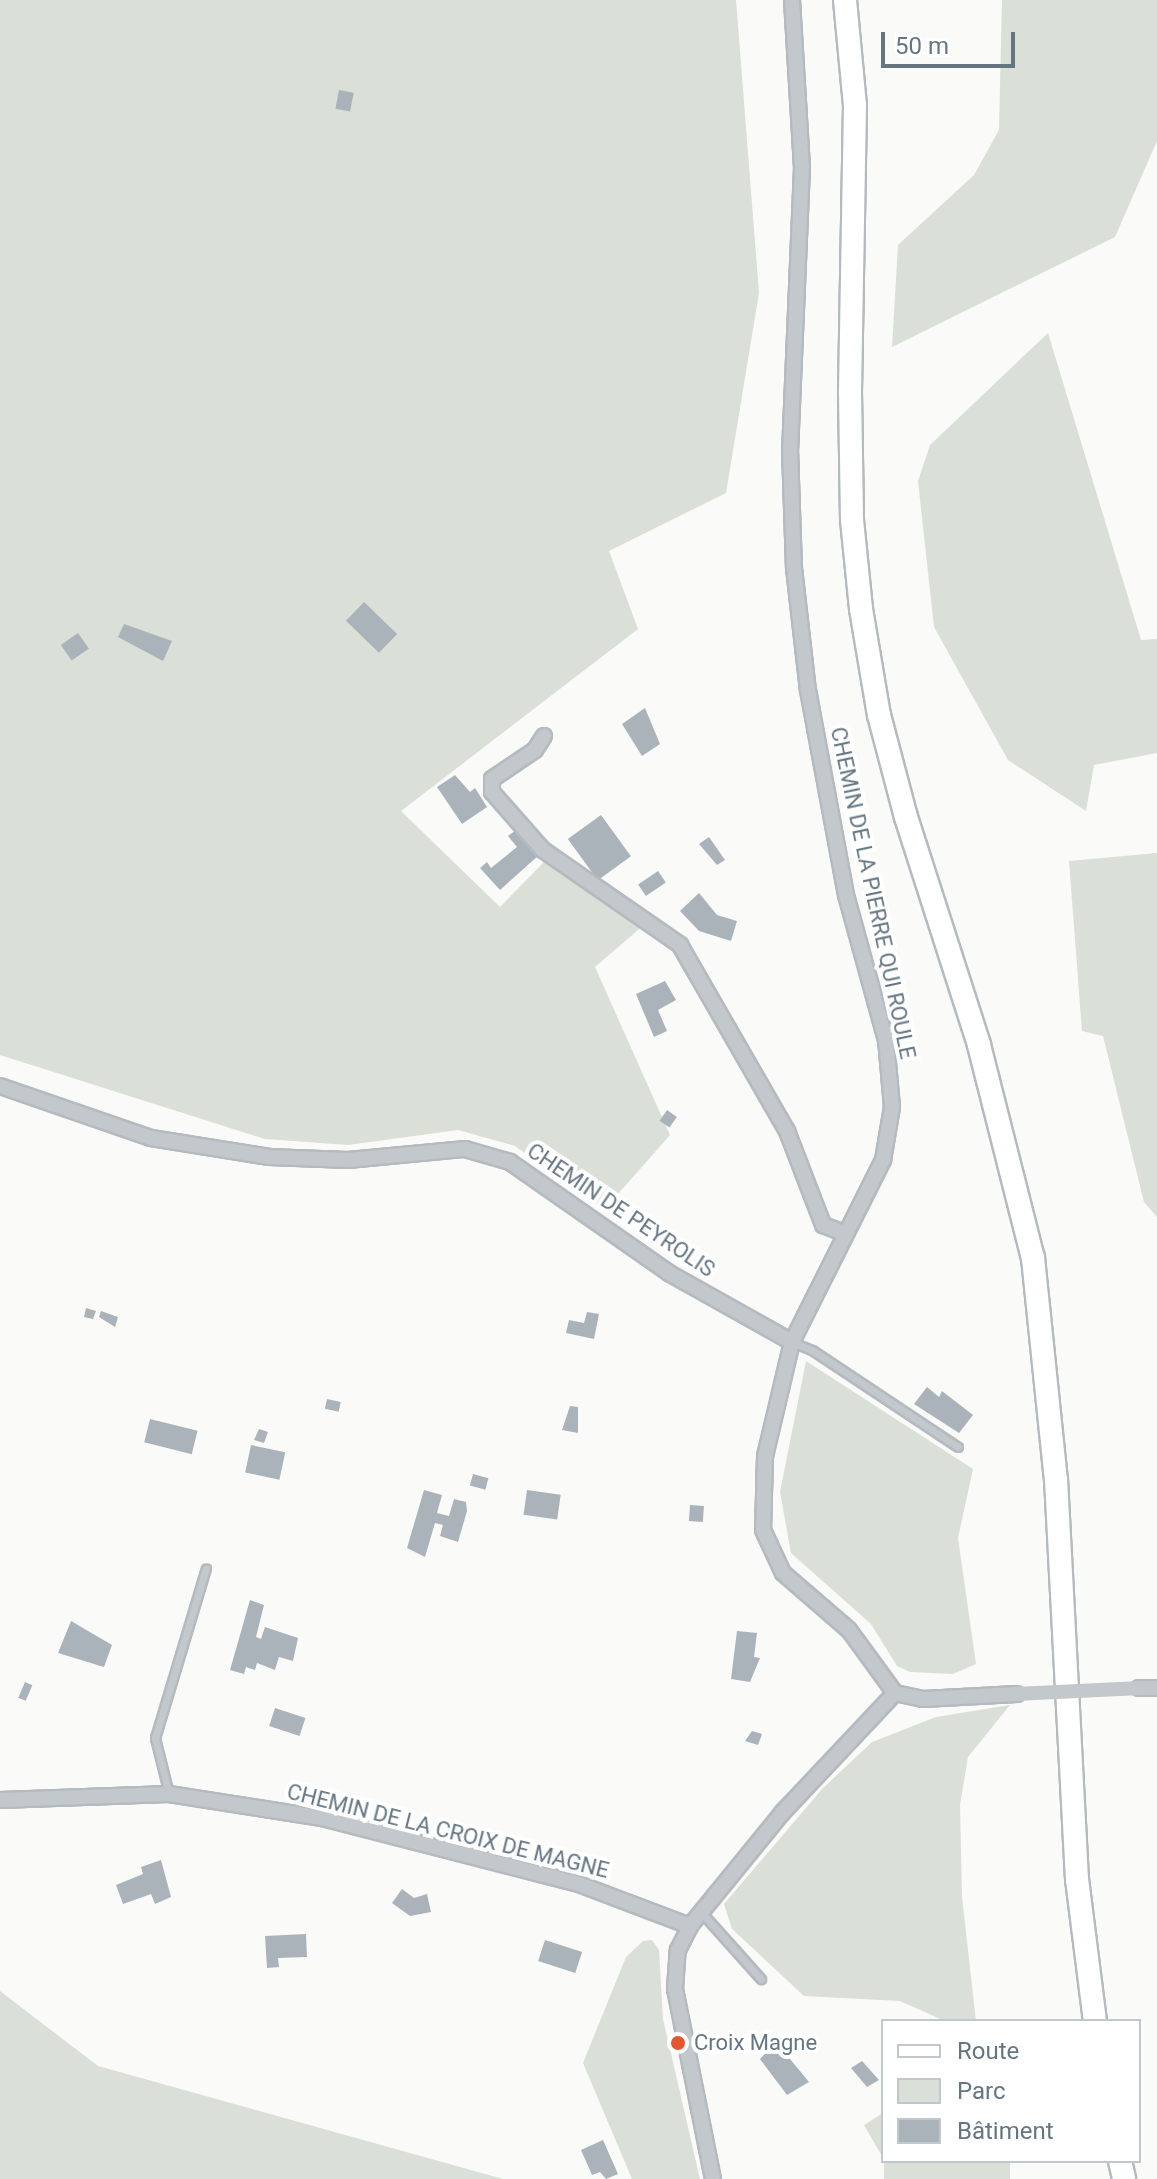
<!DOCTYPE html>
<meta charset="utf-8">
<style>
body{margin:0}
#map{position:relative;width:1157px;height:2179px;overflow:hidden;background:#fafaf8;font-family:Roboto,sans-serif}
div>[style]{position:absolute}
.green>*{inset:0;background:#dadfd7;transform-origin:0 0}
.building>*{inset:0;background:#aab3b9;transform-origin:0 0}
.roads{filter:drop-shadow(2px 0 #b5babe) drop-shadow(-2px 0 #b5babe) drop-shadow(0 2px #b5babe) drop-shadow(0 -2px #b5babe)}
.service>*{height:7px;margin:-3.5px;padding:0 3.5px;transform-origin:3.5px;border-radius:3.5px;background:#c3c8cc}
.minor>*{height:14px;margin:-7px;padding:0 7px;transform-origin:7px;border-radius:7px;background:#c3c8cc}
.primary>*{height:22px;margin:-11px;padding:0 11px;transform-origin:11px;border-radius:11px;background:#fff}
.minor-bridge>*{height:14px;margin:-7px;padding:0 7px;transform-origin:7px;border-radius:7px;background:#c3c8cc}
.dots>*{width:22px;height:22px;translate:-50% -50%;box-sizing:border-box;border:4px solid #fff;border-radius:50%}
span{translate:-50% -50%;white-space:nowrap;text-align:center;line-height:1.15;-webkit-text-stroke:8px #fff;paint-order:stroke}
.street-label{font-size:22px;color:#657683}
.poi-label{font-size:22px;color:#657683}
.left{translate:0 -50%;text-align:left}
.legend{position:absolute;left:881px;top:2019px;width:260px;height:144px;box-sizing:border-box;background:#fff;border:2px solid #c1c8cd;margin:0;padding:10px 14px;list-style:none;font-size:24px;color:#657683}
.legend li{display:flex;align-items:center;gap:16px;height:40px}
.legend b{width:40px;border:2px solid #c1c8cd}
.scale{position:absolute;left:881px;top:32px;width:134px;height:36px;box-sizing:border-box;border:4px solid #657683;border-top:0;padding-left:10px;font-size:24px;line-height:28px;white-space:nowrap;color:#657683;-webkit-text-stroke:6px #fff;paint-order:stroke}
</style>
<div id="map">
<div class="green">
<i style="clip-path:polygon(0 0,736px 0,759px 293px,726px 493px,609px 551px,638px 629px,401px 811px,500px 907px,544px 862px,645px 924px,595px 967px,670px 1135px,604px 1210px,515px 1146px,458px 1130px,348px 1145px,265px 1139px,0 1055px)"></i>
<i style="clip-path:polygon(1002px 0,1157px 0,1157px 141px,1115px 237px,892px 347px,898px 245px,974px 175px,999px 130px)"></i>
<i style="clip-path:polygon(1048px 333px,1141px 640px,1157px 639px,1157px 753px,1094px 765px,1086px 811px,1008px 760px,934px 627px,918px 481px,930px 445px)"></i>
<i style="clip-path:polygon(1157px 853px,1157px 1217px,1144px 1202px,1103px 1036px,1082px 1031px,1069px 861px)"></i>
<i style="clip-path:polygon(806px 1361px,973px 1469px,958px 1538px,976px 1664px,953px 1674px,910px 1672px,897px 1666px,871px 1624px,791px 1553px,780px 1492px)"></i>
<i style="clip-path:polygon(1010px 1705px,968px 1757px,960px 1805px,962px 1897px,976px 2021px,945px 2021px,900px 2001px,804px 1996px,732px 1929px,724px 1904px,822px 1789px,872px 1742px,936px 1717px)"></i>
<i style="clip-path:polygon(652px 1940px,659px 1950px,663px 2019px,700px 2179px,632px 2179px,583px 2063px,626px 1957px,643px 1941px)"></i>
<i style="clip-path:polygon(0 1991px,98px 2066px,503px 2179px,0 2179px)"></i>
<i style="clip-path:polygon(883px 2113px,883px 2158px,864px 2125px)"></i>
<i style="left:884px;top:2161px;width:126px;height:21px"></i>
</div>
<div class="building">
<i style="left:339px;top:90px;width:15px;height:19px;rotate:11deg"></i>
<i style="left:364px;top:602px;width:46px;height:26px;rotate:44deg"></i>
<i style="clip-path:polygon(124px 624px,172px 641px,163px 661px,118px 637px)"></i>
<i style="left:78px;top:633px;width:19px;height:21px;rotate:55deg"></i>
<i style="clip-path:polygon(645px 708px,660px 744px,642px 756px,622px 724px)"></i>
<i style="clip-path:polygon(455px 775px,470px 792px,475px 788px,487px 807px,462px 824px,437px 787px)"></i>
<i style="left:601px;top:815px;width:51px;height:41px;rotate:54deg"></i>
<i style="clip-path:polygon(516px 830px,539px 855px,500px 890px,480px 868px,487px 862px,491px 868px,517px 847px,508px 836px)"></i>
<i style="clip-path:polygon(709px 837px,725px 860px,717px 865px,699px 844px)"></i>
<i style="left:658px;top:871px;width:14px;height:24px;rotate:56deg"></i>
<i style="clip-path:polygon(699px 893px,717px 915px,737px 921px,731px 941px,699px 931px,680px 911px)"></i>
<i style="clip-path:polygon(665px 981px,676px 1000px,658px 1010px,667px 1031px,654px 1037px,636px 994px)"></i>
<i style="left:667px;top:1110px;width:12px;height:13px;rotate:35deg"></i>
<i style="clip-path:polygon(86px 1308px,96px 1311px,93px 1319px,84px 1317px)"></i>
<i style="clip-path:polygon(101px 1311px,118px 1317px,115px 1327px,99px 1317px)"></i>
<i style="clip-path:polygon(587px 1312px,599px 1314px,594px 1339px,566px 1333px,569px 1320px,584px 1323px)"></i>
<i style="clip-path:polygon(927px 1387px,939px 1397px,942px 1391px,973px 1415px,959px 1433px,914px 1404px)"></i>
<i style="left:327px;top:1399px;width:14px;height:10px;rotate:12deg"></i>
<i style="clip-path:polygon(570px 1406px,578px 1407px,578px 1433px,562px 1430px)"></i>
<i style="left:150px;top:1419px;width:49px;height:24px;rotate:14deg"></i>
<i style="clip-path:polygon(259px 1429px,268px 1432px,264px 1443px,254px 1440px)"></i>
<i style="left:251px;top:1445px;width:35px;height:28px;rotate:12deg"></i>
<i style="left:473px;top:1474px;width:16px;height:12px;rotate:15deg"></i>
<i style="clip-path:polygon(424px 1490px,442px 1495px,437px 1513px,449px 1516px,454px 1499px,466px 1502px,467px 1511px,458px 1542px,440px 1536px,443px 1525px,435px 1523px,425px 1557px,407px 1548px)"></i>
<i style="left:527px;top:1490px;width:34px;height:25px;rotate:8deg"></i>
<i style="left:690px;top:1505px;width:14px;height:16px;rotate:4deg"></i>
<i style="clip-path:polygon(250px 1600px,264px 1605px,256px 1637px,261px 1639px,265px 1627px,298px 1638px,293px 1661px,279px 1657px,275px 1670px,257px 1663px,255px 1670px,246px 1667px,244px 1674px,230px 1670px)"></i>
<i style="clip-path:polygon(71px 1621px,112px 1645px,104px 1667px,58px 1653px)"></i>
<i style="clip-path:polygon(737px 1631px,757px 1633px,754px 1657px,760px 1658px,750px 1682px,731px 1679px)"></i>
<i style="left:25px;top:1682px;width:8px;height:17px;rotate:23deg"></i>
<i style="left:275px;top:1708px;width:32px;height:19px;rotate:18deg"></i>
<i style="clip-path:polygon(752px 1731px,762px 1734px,758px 1745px,745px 1741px)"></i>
<i style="clip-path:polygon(161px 1860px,171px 1897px,155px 1904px,151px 1894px,123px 1904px,116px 1885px,143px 1874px,141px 1867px)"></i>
<i style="clip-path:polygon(402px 1889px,414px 1898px,427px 1894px,431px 1912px,410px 1916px,392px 1903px)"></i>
<i style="clip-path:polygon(306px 1934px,307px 1957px,278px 1958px,279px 1967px,267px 1968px,265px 1936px)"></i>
<i style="left:545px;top:1940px;width:39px;height:22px;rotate:18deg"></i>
<i style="clip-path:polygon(776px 2042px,809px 2082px,787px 2095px,760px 2059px)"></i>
<i style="clip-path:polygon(862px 2061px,879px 2080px,867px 2087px,851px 2068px)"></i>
<i style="clip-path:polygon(603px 2140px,618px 2174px,606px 2179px,600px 2172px,592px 2175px,581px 2150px)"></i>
</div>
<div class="roads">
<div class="service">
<i style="left:792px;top:1342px;width:22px;rotate:22deg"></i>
<i style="left:812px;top:1350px;width:175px;rotate:33.6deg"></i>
<i style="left:169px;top:1794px;width:58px;rotate:-104deg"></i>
<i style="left:155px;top:1738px;width:177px;rotate:-73.3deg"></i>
<i style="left:701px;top:1912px;width:90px;rotate:48.2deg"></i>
</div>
<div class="minor">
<i style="left:792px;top:0;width:167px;rotate:86.6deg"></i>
<i style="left:802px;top:167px;width:282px;rotate:92.4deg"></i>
<i style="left:790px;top:449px;width:119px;rotate:88.1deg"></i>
<i style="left:794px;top:568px;width:123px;rotate:83.5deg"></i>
<i style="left:808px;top:690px;width:208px;rotate:79.5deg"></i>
<i style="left:846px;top:895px;width:150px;rotate:74.6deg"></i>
<i style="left:886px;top:1040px;width:67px;rotate:84.9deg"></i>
<i style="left:892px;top:1107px;width:54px;rotate:99.6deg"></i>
<i style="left:883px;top:1160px;width:203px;rotate:116.6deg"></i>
<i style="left:792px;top:1342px;width:117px;rotate:103.3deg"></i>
<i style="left:765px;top:1456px;width:74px;rotate:91.5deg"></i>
<i style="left:763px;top:1530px;width:47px;rotate:65.1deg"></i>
<i style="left:783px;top:1573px;width:87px;rotate:40.8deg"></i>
<i style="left:849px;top:1630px;width:78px;rotate:53.9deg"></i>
<i style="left:895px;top:1693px;width:29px;rotate:12deg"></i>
<i style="left:923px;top:1699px;width:94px;rotate:-3deg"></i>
<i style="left:544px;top:736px;width:17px;rotate:123deg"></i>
<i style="left:535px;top:750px;width:52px;rotate:146deg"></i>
<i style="left:492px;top:779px;width:13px;rotate:90deg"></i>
<i style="left:492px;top:792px;width:77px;rotate:48.7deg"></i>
<i style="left:543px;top:850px;width:167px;rotate:34.7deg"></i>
<i style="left:680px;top:945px;width:215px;rotate:60.1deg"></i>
<i style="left:787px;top:1131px;width:101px;rotate:69deg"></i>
<i style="left:823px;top:1225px;width:22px;rotate:21deg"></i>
<i style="left:0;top:1086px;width:160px;rotate:19deg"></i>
<i style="left:151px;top:1138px;width:120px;rotate:9.1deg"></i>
<i style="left:269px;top:1157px;width:79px;rotate:2.2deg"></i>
<i style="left:348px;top:1160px;width:118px;rotate:-5.4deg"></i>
<i style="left:465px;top:1149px;width:47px;rotate:16.1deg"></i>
<i style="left:510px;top:1162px;width:194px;rotate:34.9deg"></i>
<i style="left:669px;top:1273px;width:141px;rotate:29.3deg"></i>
<i style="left:1139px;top:1688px;width:18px"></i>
<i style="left:0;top:1800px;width:169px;rotate:-2deg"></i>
<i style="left:169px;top:1794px;width:155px;rotate:8.9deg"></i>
<i style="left:322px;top:1818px;width:262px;rotate:14.4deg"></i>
<i style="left:576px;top:1883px;width:122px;rotate:20.7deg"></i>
<i style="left:713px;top:2179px;width:194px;rotate:-101.3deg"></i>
<i style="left:675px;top:1989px;width:39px;rotate:-86deg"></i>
<i style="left:678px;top:1950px;width:27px;rotate:-63deg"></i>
<i style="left:690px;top:1926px;width:146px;rotate:-50.8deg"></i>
<i style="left:782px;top:1813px;width:165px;rotate:-46.7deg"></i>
</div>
<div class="primary">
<i style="left:845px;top:0;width:105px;rotate:84.6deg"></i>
<i style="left:855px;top:105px;width:287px;rotate:91deg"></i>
<i style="left:850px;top:392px;width:128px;rotate:89.1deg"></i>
<i style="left:852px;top:520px;width:89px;rotate:84.2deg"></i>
<i style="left:861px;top:609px;width:108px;rotate:80.4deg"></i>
<i style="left:879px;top:715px;width:106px;rotate:75.2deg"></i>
<i style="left:906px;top:817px;width:239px;rotate:72.2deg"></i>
<i style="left:979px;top:1045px;width:220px;rotate:75.8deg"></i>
<i style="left:1033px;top:1258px;width:222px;rotate:84.1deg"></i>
<i style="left:1056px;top:1479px;width:401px;rotate:87deg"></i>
<i style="left:1077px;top:1879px;width:143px;rotate:82.8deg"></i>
<i style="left:1120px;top:2161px;width:18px;rotate:77deg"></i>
</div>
</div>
<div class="minor-bridge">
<i style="left:1017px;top:1694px;width:122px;rotate:-2.8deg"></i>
</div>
<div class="dots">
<i style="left:678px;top:2043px;background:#e4572e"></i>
</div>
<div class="street-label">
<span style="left:873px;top:893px;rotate:78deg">CHEMIN DE LA PIERRE QUI ROULE</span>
<span style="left:621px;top:1210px;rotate:34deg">CHEMIN DE PEYROLIS</span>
<span style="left:448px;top:1831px;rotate:14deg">CHEMIN DE LA CROIX DE MAGNE</span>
</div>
<div class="poi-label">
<span class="left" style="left:694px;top:2043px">Croix Magne</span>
</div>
<ul class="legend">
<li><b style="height:10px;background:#fff"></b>Route</li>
<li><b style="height:22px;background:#dadfd7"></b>Parc</li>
<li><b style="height:22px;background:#aab3b9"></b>Bâtiment</li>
</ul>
<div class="scale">50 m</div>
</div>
